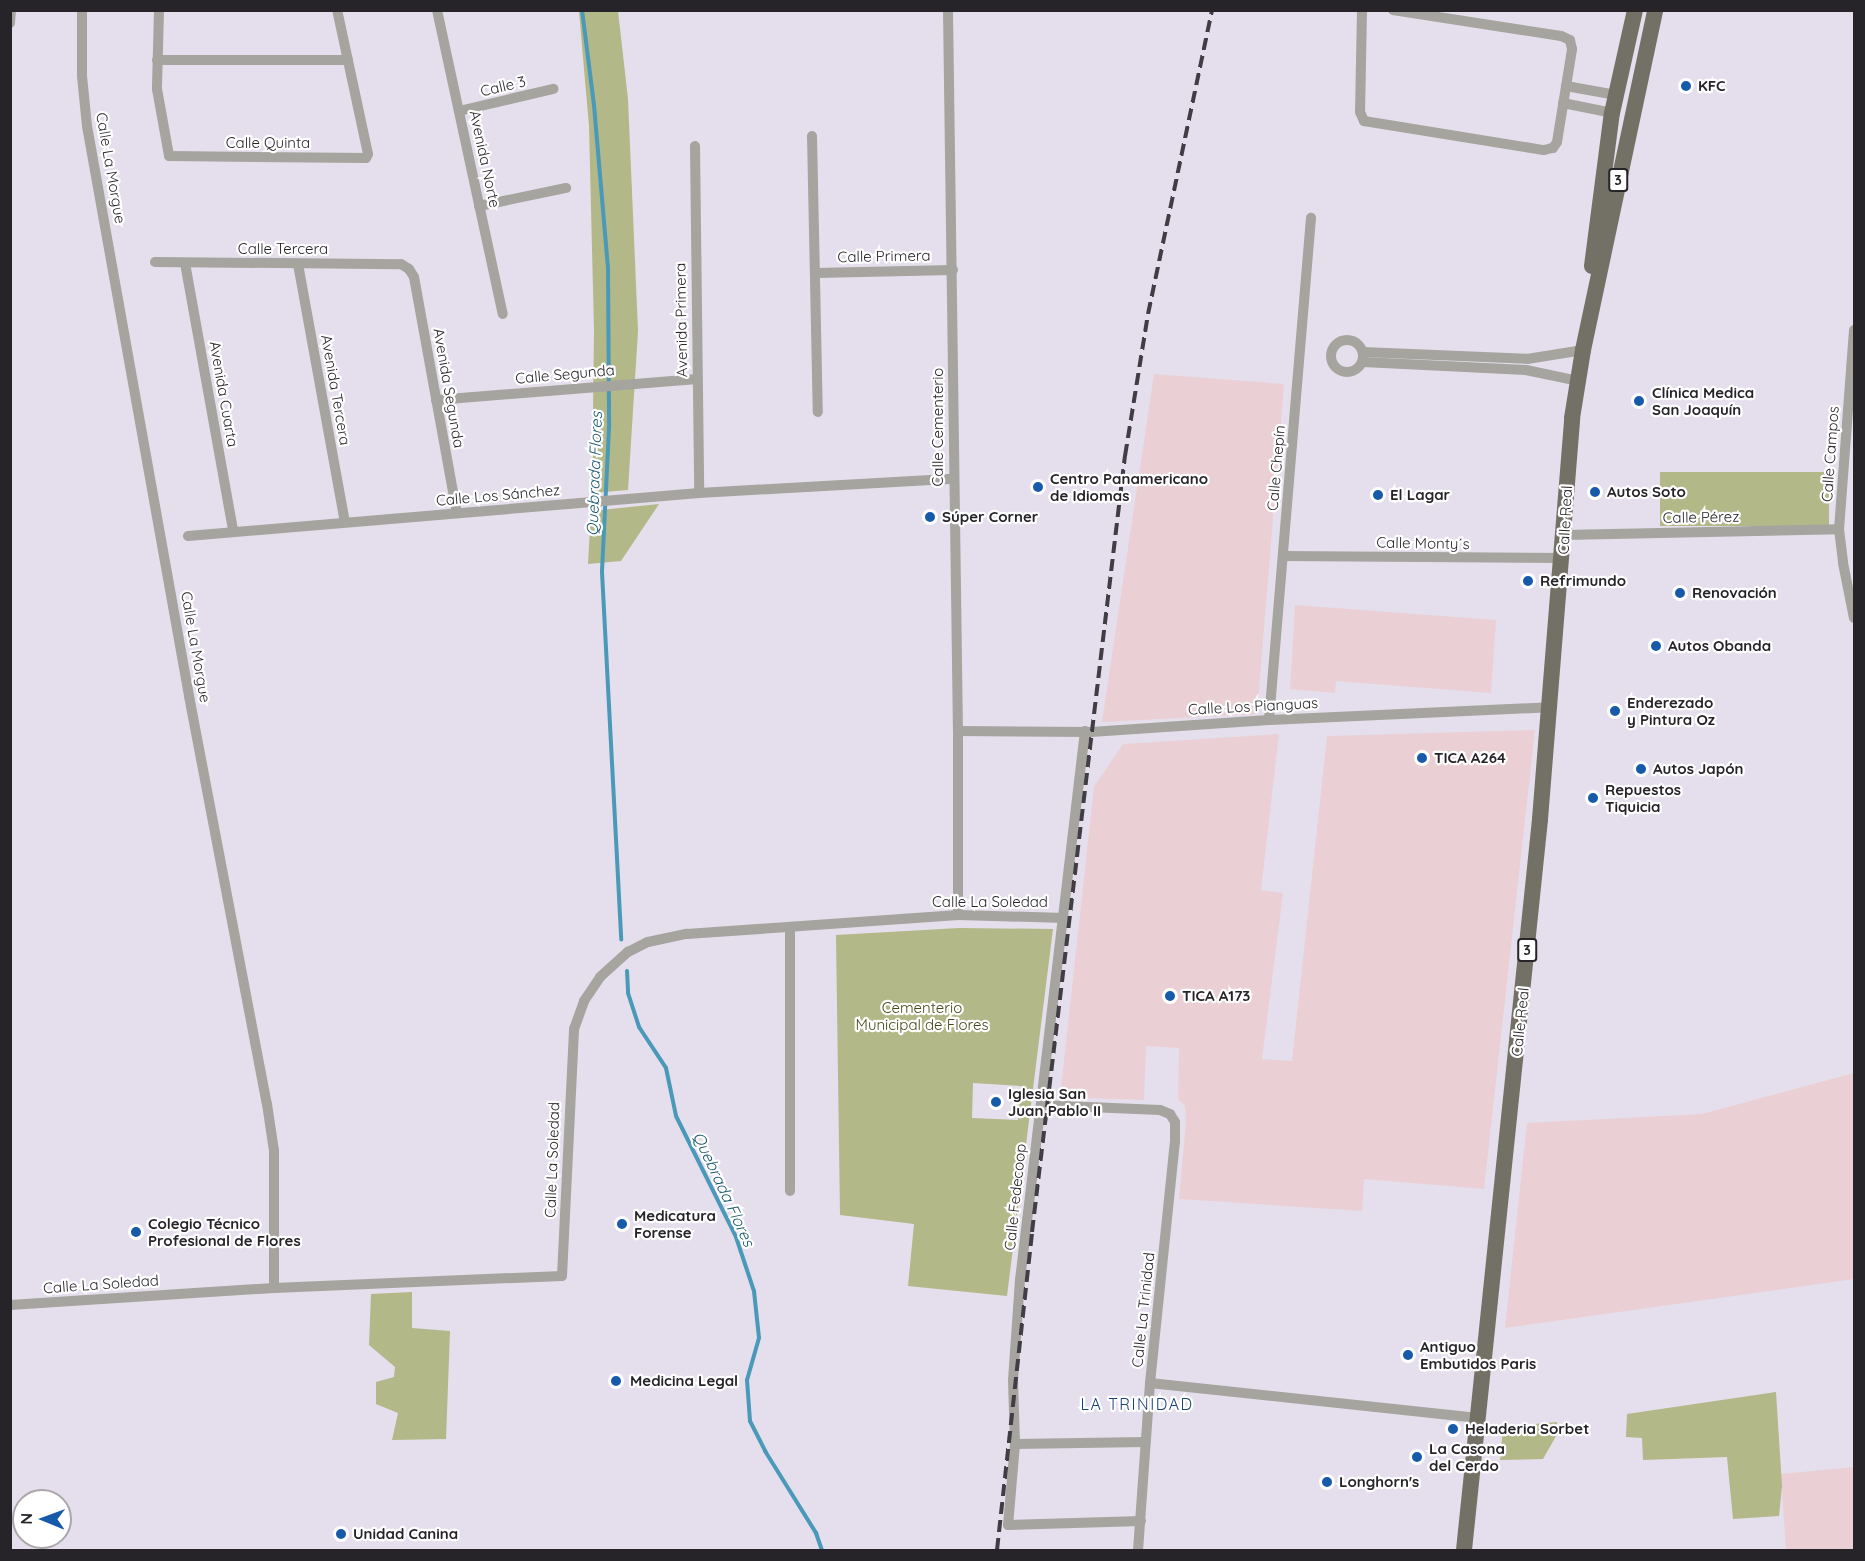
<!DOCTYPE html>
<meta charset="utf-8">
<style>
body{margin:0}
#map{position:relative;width:1865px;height:1561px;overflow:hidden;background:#e5deec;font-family:Quicksand,sans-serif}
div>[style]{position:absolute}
.industrial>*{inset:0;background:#ead0d4}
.green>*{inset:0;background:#b2b887;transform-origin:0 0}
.stream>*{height:4px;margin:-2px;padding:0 2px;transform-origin:2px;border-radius:2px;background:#4a99b8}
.street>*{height:10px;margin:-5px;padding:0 5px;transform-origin:5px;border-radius:5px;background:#a5a49e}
.street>.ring{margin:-5px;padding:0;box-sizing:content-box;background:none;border:10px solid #a5a49e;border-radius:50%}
.primary>*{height:16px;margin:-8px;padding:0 8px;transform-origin:8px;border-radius:8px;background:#737166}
.rail>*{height:4px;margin-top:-2px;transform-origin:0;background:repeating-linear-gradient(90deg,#413d44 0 12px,transparent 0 18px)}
.dots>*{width:16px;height:16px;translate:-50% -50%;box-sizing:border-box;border:3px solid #fff;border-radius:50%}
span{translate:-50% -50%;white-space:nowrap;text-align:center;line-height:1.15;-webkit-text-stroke:4.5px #fff;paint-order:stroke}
.shield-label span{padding:2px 4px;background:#fff;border:2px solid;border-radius:4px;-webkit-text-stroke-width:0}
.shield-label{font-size:14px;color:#272429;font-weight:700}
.street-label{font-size:15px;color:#272429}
.poi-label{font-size:15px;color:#272429;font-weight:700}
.left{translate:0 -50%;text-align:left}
.park-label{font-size:15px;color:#444815}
.water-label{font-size:16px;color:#1b5a70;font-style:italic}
.neighbourhood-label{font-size:16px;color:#184175;letter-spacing:1.5px}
.frame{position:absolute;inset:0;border:12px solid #272429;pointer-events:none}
.north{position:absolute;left:12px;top:1489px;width:60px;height:60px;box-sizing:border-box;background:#fff;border:2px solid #a9a7a9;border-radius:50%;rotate:271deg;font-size:16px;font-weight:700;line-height:24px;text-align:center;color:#272429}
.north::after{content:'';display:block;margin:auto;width:21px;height:27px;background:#175aaa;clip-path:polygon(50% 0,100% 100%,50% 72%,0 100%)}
</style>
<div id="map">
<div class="industrial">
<i style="clip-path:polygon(1154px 374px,1284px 384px,1257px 714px,1102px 722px)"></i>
<i style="clip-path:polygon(1295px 605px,1496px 620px,1491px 693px,1336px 681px,1335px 693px,1290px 689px)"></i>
<i style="clip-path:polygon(1535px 730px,1484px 1189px,1364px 1179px,1362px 1211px,1179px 1199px,1186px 1122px,1185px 1106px,1178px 1099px,1179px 1048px,1146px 1046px,1144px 1100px,1060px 1097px,1094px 787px,1123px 744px,1279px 734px,1261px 890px,1283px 893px,1262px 1059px,1292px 1061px,1327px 736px)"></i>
<i style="clip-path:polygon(1854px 1073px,1854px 1279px,1505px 1328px,1527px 1123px,1702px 1114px)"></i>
<i style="clip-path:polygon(1854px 1467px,1854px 1550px,1786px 1550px,1781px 1474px)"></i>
</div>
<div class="green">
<i style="clip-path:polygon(579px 11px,618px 11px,628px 99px,638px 331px,628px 490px,592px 493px,594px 330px,589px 126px)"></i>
<i style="left:1660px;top:472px;width:169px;height:54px"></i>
<i style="clip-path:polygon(659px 504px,621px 561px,588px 564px,591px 511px)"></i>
<i style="clip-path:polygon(evenodd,959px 928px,1053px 929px,1007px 1296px,908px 1286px,914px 1224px,840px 1215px,836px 935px,959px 928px,973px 1083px,1021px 1086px,1018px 1120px,972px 1118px,973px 1083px)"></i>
<i style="clip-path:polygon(412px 1292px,412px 1328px,450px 1331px,446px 1439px,392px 1440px,398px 1413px,376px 1404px,376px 1382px,394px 1377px,395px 1367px,369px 1345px,371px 1294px)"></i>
<i style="clip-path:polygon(1776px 1392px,1782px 1486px,1779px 1516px,1733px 1519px,1727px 1457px,1643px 1460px,1642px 1438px,1626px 1437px,1627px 1414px)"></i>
<i style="clip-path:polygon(1557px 1422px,1556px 1436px,1543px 1459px,1500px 1460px,1503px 1427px)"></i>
</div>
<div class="stream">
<i style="left:582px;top:10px;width:96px;rotate:82.8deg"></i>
<i style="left:594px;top:105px;width:165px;rotate:85.1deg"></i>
<i style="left:608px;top:269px;width:159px;rotate:89.6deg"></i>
<i style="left:609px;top:428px;width:144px;rotate:92.8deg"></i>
<i style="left:602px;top:572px;width:368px;rotate:87deg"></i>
<i style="left:627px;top:971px;width:22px;rotate:87deg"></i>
<i style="left:628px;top:993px;width:36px;rotate:72deg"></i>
<i style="left:639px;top:1027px;width:49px;rotate:56.6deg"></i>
<i style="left:666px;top:1068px;width:49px;rotate:78.2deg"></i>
<i style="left:676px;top:1116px;width:135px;rotate:63.6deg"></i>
<i style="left:736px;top:1237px;width:57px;rotate:71.6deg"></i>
<i style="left:754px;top:1291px;width:47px;rotate:83.9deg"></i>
<i style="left:759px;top:1338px;width:44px;rotate:105.9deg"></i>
<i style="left:747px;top:1380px;width:41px;rotate:85.8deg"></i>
<i style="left:750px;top:1421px;width:34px;rotate:63deg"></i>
<i style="left:765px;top:1451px;width:97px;rotate:58.1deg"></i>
<i style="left:816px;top:1533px;width:18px;rotate:71deg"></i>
</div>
<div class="street">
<i style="left:82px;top:10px;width:66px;rotate:90deg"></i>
<i style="left:82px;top:76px;width:50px;rotate:84.3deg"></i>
<i style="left:87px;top:126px;width:579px;rotate:79.85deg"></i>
<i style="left:189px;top:696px;width:415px;rotate:79.2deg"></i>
<i style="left:267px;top:1104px;width:48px;rotate:81.5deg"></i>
<i style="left:274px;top:1151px;width:137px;rotate:90deg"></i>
<i style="left:159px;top:10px;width:79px;rotate:91.5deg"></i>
<i style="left:157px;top:89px;width:68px;rotate:79.8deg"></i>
<i style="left:169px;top:156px;width:197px;rotate:0.6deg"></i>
<i style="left:366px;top:158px;width:4px;rotate:-63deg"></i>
<i style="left:368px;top:154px;width:147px;rotate:-102.1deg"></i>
<i style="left:437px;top:10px;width:311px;rotate:77.8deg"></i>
<i style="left:948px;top:10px;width:721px;rotate:89.21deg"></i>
<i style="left:958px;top:731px;width:184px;rotate:90deg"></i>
<i style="left:1362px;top:10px;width:102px;rotate:91.1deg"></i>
<i style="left:1360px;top:112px;width:10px;rotate:66deg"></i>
<i style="left:1364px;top:121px;width:182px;rotate:9.2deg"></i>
<i style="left:1544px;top:150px;width:9px;rotate:-13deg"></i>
<i style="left:1553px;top:148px;width:7px;rotate:-56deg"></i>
<i style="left:1557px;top:142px;width:94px;rotate:-80.8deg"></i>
<i style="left:1572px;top:49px;width:9px;rotate:-103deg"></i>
<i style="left:1570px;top:40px;width:10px;rotate:-156deg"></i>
<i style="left:1561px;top:36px;width:170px;rotate:-171.2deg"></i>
<i style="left:10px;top:23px;width:13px;rotate:-86deg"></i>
<i style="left:157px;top:60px;width:191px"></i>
<i style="left:1566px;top:86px;width:51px;rotate:10.2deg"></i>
<i style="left:1563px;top:103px;width:50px;rotate:11.5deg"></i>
<i style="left:459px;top:111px;width:97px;rotate:-13.2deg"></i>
<i style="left:812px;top:136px;width:276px;rotate:88.8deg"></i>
<i style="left:695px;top:146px;width:347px;rotate:89.3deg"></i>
<i style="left:479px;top:206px;width:89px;rotate:-11.7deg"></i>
<i style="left:155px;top:262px;width:246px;rotate:0.5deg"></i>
<i style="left:401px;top:264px;width:9px;rotate:32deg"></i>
<i style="left:409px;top:269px;width:9px;rotate:58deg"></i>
<i style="left:414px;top:277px;width:240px;rotate:79.7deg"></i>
<i style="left:185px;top:263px;width:272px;rotate:79.8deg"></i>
<i style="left:298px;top:264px;width:262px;rotate:79.7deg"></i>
<i style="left:816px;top:273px;width:137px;rotate:-1.3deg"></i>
<i style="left:1854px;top:330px;width:200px;rotate:94.3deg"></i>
<i style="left:1839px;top:529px;width:34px;rotate:83deg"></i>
<i style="left:1843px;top:563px;width:56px;rotate:78.7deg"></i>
<i class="ring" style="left:1331px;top:340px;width:22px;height:22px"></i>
<i style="left:1363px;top:352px;width:164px;rotate:2.4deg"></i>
<i style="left:1527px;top:359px;width:57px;rotate:-9.1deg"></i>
<i style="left:1363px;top:362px;width:163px;rotate:2.8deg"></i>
<i style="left:1526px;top:370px;width:53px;rotate:11.9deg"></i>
<i style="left:436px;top:400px;width:262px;rotate:-4.6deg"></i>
<i style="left:1564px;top:535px;width:275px;rotate:-1.2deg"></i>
<i style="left:188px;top:536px;width:513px;rotate:-4.81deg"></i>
<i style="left:699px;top:493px;width:254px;rotate:-3.2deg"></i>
<i style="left:1283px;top:556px;width:280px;rotate:0.4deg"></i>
<i style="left:1269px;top:720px;width:504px;rotate:-85.22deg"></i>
<i style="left:958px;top:731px;width:133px;rotate:0.4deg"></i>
<i style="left:1091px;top:732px;width:178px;rotate:-3.9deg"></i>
<i style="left:1269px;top:720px;width:281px;rotate:-2.6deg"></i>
<i style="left:1085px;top:731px;width:553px;rotate:96.75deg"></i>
<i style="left:1020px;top:1280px;width:100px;rotate:94deg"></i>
<i style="left:1013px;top:1380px;width:64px;rotate:88.2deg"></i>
<i style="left:1015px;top:1444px;width:81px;rotate:94.9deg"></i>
<i style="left:1008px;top:1525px;width:133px;rotate:-1.7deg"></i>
<i style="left:790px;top:927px;width:264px;rotate:90deg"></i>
<i style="left:1041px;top:1105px;width:119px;rotate:2.4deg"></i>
<i style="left:1160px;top:1110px;width:11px;rotate:22deg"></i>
<i style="left:1170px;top:1114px;width:9px;rotate:58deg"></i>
<i style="left:1175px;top:1122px;width:19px;rotate:90deg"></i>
<i style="left:1175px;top:1141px;width:243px;rotate:95.9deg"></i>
<i style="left:1150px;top:1383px;width:167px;rotate:94.1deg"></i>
<i style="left:10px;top:1305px;width:265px;rotate:-3.7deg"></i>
<i style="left:274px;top:1288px;width:288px;rotate:-2.4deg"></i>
<i style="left:562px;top:1276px;width:247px;rotate:-87.2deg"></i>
<i style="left:574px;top:1029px;width:30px;rotate:-70deg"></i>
<i style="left:584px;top:1001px;width:29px;rotate:-56deg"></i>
<i style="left:600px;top:977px;width:38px;rotate:-42deg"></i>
<i style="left:628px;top:952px;width:22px;rotate:-27deg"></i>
<i style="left:648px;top:942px;width:40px;rotate:-12deg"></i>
<i style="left:687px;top:934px;width:272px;rotate:-4deg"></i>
<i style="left:958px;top:915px;width:106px;rotate:1.6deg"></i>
<i style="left:1150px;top:1383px;width:330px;rotate:6.1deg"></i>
<i style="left:1015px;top:1444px;width:130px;rotate:-0.9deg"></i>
</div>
<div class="primary">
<i style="left:1592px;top:266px;width:154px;rotate:-82.6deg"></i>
<i style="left:1612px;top:113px;width:106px;rotate:-77.4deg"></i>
<i style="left:1464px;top:1550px;width:735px;rotate:-84.06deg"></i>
<i style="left:1540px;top:819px;width:402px;rotate:-85.4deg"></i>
<i style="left:1572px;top:418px;width:69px;rotate:-80.8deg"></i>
<i style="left:1583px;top:350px;width:348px;rotate:-78deg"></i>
</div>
<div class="rail">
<i style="left:997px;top:1550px;width:320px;rotate:-83.7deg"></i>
<i style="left:1032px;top:1232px;width:782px;rotate:-83.17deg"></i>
<i style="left:1125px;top:456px;width:144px;rotate:-80.8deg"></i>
<i style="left:1148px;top:314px;width:311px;rotate:-78.1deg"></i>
</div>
<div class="dots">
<i style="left:1686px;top:86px;background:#175aaa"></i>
<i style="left:1639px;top:401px;background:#175aaa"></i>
<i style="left:1038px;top:487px;background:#175aaa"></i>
<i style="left:1595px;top:492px;background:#175aaa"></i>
<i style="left:1378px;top:495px;background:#175aaa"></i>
<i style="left:930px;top:517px;background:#175aaa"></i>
<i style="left:1528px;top:581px;background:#175aaa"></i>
<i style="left:1680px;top:593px;background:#175aaa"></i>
<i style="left:1656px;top:646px;background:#175aaa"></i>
<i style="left:1615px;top:711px;background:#175aaa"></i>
<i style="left:1422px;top:758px;background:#175aaa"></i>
<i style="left:1641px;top:769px;background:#175aaa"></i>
<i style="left:1593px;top:798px;background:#175aaa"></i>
<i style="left:1170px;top:996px;background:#175aaa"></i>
<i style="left:996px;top:1102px;background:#175aaa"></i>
<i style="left:622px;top:1224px;background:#175aaa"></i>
<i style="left:136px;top:1232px;background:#175aaa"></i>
<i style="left:1408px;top:1355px;background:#175aaa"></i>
<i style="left:616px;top:1381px;background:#175aaa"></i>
<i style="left:1453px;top:1429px;background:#175aaa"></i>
<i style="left:1417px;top:1457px;background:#175aaa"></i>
<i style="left:1327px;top:1482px;background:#175aaa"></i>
<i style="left:341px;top:1534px;background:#175aaa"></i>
</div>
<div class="shield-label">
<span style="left:1618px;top:180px">3</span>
<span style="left:1527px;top:950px">3</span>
</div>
<div class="street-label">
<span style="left:503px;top:86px;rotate:-13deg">Calle 3</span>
<span style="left:268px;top:143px">Calle Quinta</span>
<span style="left:485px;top:159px;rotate:78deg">Avenida Norte</span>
<span style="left:111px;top:168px;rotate:80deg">Calle La Morgue</span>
<span style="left:283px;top:249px">Calle Tercera</span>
<span style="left:884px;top:256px;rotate:-1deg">Calle Primera</span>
<span style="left:681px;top:320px;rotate:-91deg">Avenida Primera</span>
<span style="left:565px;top:374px;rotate:-5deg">Calle Segunda</span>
<span style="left:449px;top:388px;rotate:80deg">Avenida Segunda</span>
<span style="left:336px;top:390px;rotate:80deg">Avenida Tercera</span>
<span style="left:224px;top:394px;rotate:80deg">Avenida Cuarta</span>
<span style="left:938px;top:427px;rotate:-90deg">Calle Cementerio</span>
<span style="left:1830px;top:454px;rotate:-86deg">Calle Campos</span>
<span style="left:1276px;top:468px;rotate:-85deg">Calle Chepín</span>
<span style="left:498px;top:495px;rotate:-5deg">Calle Los Sánchez</span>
<span style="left:1701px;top:517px;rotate:-1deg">Calle Pérez</span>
<span style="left:1565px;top:520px;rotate:-87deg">Calle Real</span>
<span style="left:1423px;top:543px;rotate:1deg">Calle Monty´s</span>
<span style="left:196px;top:647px;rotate:80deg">Calle La Morgue</span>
<span style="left:1253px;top:706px;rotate:-3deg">Calle Los Pianguas</span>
<span style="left:990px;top:902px">Calle La Soledad</span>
<span style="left:1520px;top:1022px;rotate:-84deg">Calle Real</span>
<span style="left:552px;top:1160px;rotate:-88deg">Calle La Soledad</span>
<span style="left:1015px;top:1197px;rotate:-84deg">Calle Fedecoop</span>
<span style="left:101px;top:1284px;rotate:-4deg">Calle La Soledad</span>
<span style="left:1143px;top:1310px;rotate:-84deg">Calle La Trinidad</span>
</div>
<div class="poi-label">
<span class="left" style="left:1698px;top:86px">KFC</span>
<span class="left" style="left:1652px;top:401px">Clínica Medica<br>San Joaquín</span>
<span class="left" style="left:1050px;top:487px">Centro Panamericano<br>de Idiomas</span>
<span class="left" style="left:1607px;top:492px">Autos Soto</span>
<span class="left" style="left:1390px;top:495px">El Lagar</span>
<span class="left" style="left:942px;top:517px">Súper Corner</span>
<span class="left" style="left:1540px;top:581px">Refrimundo</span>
<span class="left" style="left:1692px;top:593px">Renovación</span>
<span class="left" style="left:1668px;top:646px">Autos Obanda</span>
<span class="left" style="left:1627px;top:711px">Enderezado<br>y Pintura Oz</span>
<span class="left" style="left:1434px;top:758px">TICA A264</span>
<span class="left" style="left:1653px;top:769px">Autos Japón</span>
<span class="left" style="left:1605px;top:798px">Repuestos<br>Tiquicia</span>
<span class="left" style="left:1182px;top:996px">TICA A173</span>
<span class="left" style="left:1008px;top:1102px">Iglesia San<br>Juan Pablo II</span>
<span class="left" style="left:634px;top:1224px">Medicatura<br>Forense</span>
<span class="left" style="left:148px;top:1232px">Colegio Técnico<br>Profesional de Flores</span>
<span class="left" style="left:1420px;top:1355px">Antiguo<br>Embutidos Paris</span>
<span class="left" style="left:630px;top:1381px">Medicina Legal</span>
<span class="left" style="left:1465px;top:1429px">Heladeria Sorbet</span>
<span class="left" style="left:1429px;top:1457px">La Casona<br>del Cerdo</span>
<span class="left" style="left:1339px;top:1482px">Longhorn's</span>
<span class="left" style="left:353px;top:1534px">Unidad Canina</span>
</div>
<div class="park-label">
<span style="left:922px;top:1016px">Cementerio<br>Municipal de Flores</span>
</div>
<div class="water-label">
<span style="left:594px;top:474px;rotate:-88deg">Quebrada Flores</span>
<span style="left:724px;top:1189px;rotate:65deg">Quebrada Flores</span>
</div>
<div class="neighbourhood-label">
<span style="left:1137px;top:1404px">LA TRINIDAD</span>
</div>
<div class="frame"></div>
<div class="north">N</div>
</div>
